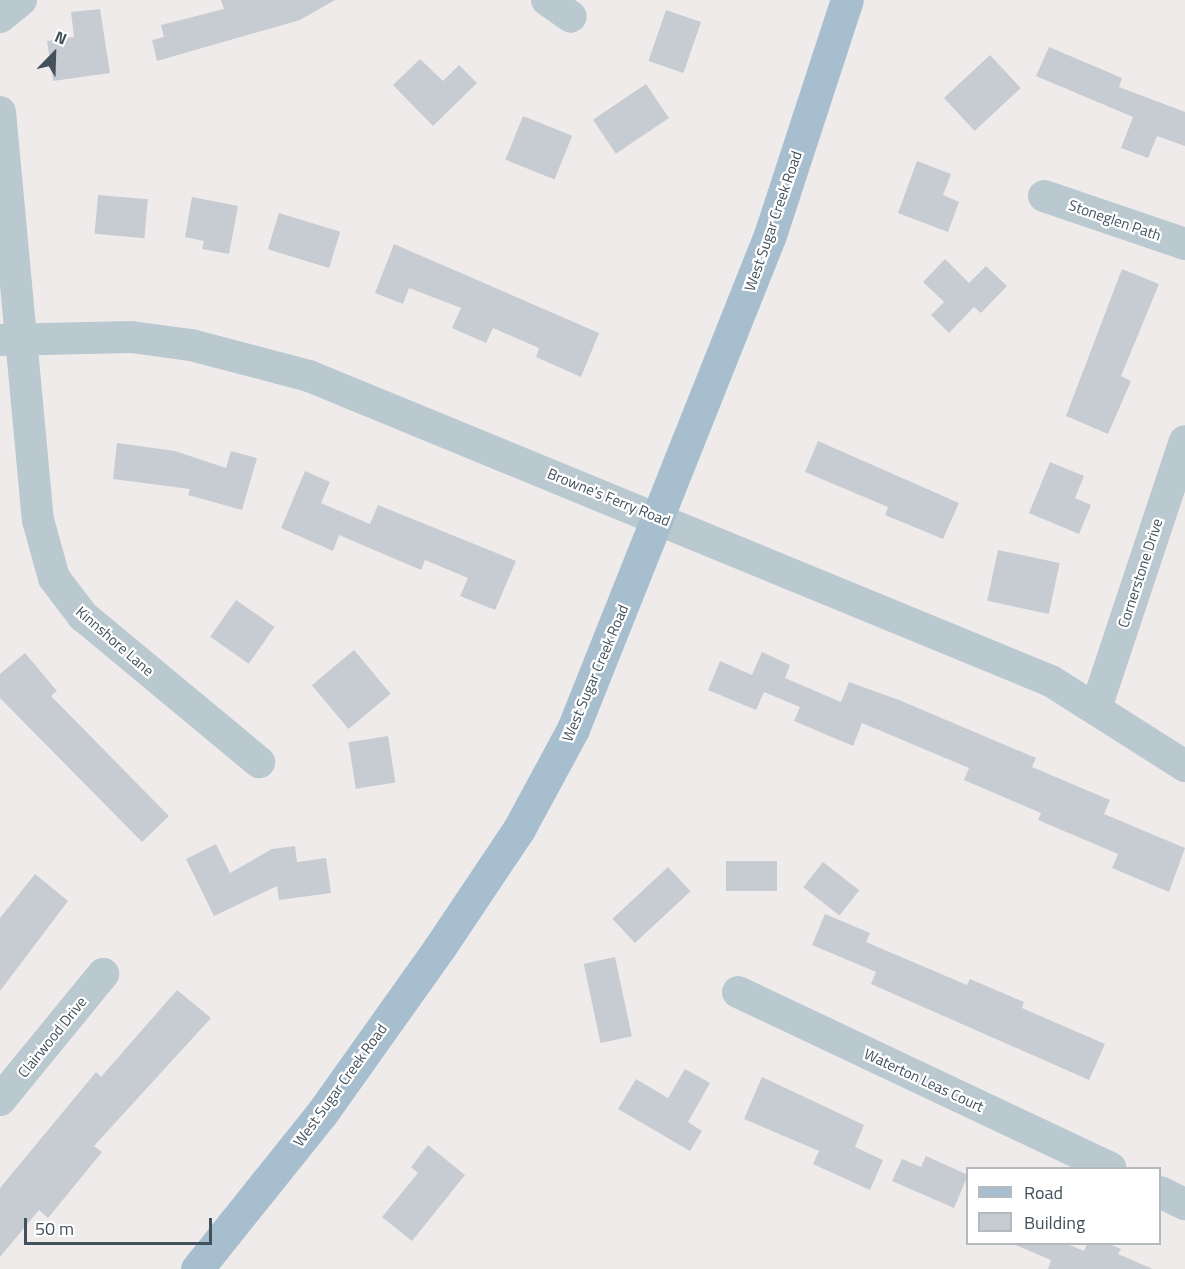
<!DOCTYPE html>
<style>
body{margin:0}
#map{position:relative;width:1185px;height:1269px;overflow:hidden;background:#efebeb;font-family:"Titillium Web",sans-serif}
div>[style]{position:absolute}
.building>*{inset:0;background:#c7ccd2;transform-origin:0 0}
.minor>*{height:32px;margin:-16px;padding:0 16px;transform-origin:16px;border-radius:16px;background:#bac8d0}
.major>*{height:33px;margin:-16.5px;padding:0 16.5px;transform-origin:16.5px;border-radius:16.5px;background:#a7becf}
span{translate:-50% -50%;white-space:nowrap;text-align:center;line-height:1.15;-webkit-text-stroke:4.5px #fff;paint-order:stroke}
.street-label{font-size:15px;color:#42515b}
.legend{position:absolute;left:966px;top:1167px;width:195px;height:78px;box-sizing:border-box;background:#fff;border:2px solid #b3b9bd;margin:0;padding:8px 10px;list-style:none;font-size:18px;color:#42515b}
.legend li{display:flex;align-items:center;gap:12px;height:30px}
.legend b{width:30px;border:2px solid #b3b9bd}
.north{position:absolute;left:24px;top:24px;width:60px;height:60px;-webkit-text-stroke:4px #fff;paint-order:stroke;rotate:23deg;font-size:16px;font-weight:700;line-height:24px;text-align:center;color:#42515b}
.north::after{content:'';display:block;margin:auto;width:21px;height:27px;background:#42515b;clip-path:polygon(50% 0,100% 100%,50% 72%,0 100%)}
.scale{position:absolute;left:24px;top:1218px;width:188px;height:27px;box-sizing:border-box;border:3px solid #42515b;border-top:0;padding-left:8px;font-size:18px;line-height:21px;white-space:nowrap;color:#42515b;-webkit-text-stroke:4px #fff;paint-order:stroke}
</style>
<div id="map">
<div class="building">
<i style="clip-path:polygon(221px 0,335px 0,300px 20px,157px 61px,152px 40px,164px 37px,161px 25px,224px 9px)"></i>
<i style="clip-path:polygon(100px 9px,110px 73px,53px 81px,47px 41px,74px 37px,71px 12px)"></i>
<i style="left:666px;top:10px;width:37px;height:54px;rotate:19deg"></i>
<i style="clip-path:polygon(1049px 47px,1122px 78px,1119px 87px,1185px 112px,1185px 146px,1157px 136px,1148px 158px,1121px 148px,1133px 117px,1036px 76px)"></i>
<i style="left:990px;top:55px;width:45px;height:63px;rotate:47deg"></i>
<i style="clip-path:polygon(420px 59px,443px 81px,459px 65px,477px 83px,433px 126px,393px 85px)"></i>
<i style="left:646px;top:84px;width:41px;height:64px;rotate:56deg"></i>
<i style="left:523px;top:116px;width:53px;height:47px;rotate:22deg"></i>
<i style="clip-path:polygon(917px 161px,951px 174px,943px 195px,959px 202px,948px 232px,898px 213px)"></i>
<i style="left:98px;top:195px;width:50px;height:39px;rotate:5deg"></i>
<i style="clip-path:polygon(192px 197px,238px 206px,229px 254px,202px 249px,204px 241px,185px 237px)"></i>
<i style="left:279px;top:213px;width:64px;height:38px;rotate:17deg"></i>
<i style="clip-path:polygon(394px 244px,599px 333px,581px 377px,536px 357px,539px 348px,493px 328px,486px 343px,452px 328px,461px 308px,409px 288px,403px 304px,375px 293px)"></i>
<i style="clip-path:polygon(945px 259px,969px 283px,986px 266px,1007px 286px,981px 313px,974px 307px,949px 333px,931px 315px,944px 302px,923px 282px)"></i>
<i style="clip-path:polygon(1122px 269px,1159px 284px,1121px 376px,1131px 381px,1108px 434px,1066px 416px)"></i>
<i style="clip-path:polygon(818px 441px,959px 503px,943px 539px,885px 515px,888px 507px,805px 472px)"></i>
<i style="clip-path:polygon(117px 443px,175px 451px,226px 468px,231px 451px,257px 458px,242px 510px,188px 495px,190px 489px,113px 479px)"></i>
<i style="clip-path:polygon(1050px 462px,1084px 476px,1075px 498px,1091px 505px,1079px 534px,1029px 513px)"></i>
<i style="clip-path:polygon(305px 471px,330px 482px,321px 503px,370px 524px,378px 505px,516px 561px,495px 610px,460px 596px,468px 578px,425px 560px,421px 570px,339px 535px,333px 551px,281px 528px)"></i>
<i style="left:998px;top:550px;width:63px;height:52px;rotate:12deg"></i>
<i style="left:236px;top:600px;width:47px;height:45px;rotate:35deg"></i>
<i style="left:354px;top:650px;width:57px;height:55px;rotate:50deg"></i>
<i style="clip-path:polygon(762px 652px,790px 665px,785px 678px,841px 702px,849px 682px,899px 700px,1036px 758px,1032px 767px,1110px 800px,1104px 814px,1185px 848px,1169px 892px,1112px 868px,1118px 854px,1038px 820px,1041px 813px,964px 780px,969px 768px,862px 723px,853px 746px,794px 721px,800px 707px,764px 692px,756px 710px,708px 690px,720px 661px,752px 675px)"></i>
<i style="clip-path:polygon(25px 653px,57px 691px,51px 696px,169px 816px,142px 842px,0 698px,0 674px)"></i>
<i style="left:388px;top:736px;width:47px;height:40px;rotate:81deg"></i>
<i style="clip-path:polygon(216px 844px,230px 873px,272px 849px,295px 846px,297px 862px,326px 858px,331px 893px,279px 900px,277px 886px,214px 916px,186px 859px)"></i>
<i style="left:726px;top:861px;width:51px;height:30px"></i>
<i style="left:823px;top:862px;width:46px;height:32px;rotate:38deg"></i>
<i style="left:668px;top:867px;width:33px;height:76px;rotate:47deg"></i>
<i style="clip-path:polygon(35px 874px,68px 901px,0 991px,0 918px)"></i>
<i style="clip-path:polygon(825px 914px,870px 933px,866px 942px,967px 985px,970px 979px,1024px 1002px,1022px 1008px,1105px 1044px,1089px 1080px,871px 984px,876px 972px,812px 945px)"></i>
<i style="left:615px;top:957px;width:81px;height:32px;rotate:78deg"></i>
<i style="clip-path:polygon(177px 990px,211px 1018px,94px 1146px,102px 1152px,48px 1218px,39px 1210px,0 1257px,0 1188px,96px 1072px,101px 1077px)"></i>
<i style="clip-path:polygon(685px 1069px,710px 1083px,688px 1122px,702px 1131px,690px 1151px,618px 1109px,636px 1079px,668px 1098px)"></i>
<i style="clip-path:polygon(762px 1077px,864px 1125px,855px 1147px,883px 1160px,870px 1190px,813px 1164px,819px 1151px,744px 1119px)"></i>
<i style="clip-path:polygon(428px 1145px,465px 1175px,412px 1241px,382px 1217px,418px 1173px,411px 1167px)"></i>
<i style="clip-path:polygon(926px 1156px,968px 1175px,954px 1208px,892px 1181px,902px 1159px,921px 1167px)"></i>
<i style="clip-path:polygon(1013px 1244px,1067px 1244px,1084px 1251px,1087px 1244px,1109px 1244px,1121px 1249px,1118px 1254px,1153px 1269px,1048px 1269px,1051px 1260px)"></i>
</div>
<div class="minor">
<i style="left:547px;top:0;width:29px;rotate:35deg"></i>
<i style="left:0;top:17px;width:27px;rotate:-39deg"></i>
<i style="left:0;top:112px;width:410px;rotate:84.7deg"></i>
<i style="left:38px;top:520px;width:60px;rotate:74.6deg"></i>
<i style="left:54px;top:578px;width:48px;rotate:52.7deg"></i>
<i style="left:83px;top:616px;width:229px;rotate:39.7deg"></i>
<i style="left:1044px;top:196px;width:149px;rotate:18.8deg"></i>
<i style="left:0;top:340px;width:131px;rotate:-1.3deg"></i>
<i style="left:131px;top:337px;width:61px;rotate:7.6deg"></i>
<i style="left:191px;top:345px;width:122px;rotate:14.7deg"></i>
<i style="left:309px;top:376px;width:802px;rotate:22.35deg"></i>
<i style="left:1051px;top:681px;width:159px;rotate:32.4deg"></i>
<i style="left:1097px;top:705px;width:278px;rotate:-71.6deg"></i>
<i style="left:738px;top:992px;width:412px;rotate:25.3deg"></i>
<i style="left:0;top:1100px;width:163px;rotate:-50.7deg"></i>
<i style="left:1160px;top:1192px;width:28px;rotate:26deg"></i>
</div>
<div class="major">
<i style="left:197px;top:1269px;width:200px;rotate:-51.3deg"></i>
<i style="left:322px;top:1113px;width:204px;rotate:-54.6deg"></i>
<i style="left:440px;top:947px;width:142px;rotate:-56.2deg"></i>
<i style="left:519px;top:829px;width:114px;rotate:-61.6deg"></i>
<i style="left:573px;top:729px;width:532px;rotate:-68.26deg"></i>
<i style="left:770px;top:235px;width:247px;rotate:-71.9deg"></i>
</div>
<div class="street-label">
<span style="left:1115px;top:220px;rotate:19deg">Stoneglen Path</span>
<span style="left:773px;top:221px;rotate:-71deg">West Sugar Creek Road</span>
<span style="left:609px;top:497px;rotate:22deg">Browne's Ferry Road</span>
<span style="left:1140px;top:573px;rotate:-72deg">Cornerstone Drive</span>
<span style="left:115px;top:641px;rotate:41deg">Kinnshore Lane</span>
<span style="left:595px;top:673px;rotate:-67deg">West Sugar Creek Road</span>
<span style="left:52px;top:1037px;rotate:-51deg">Clairwood Drive</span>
<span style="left:924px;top:1080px;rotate:25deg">Waterton Leas Court</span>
<span style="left:340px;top:1085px;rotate:-54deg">West Sugar Creek Road</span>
</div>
<ul class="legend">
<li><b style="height:8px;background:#a7becf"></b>Road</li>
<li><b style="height:16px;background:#c7ccd2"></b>Building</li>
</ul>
<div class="north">N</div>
<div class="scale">50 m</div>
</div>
